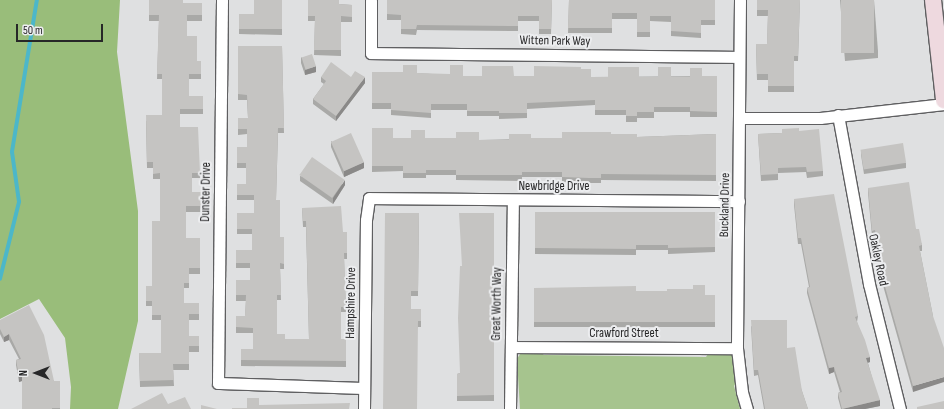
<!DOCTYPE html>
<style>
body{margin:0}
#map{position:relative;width:944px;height:409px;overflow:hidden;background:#dfe0e1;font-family:"Sofia Sans Condensed",sans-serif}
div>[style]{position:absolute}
.green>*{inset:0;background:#a6c48e}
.forest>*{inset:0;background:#99bd7a}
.stream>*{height:3.5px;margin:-1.75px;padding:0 1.75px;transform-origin:1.75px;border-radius:1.75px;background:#4cb7c9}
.roads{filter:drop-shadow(1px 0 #5f5f61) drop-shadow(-1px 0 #5f5f61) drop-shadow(0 1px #5f5f61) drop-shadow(0 -1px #5f5f61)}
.street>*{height:11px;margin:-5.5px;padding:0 5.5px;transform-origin:5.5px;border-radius:5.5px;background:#fff}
.secondary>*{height:16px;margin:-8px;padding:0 8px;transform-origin:8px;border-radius:8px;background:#eed9df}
.wall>*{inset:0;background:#a9a9a7}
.shaded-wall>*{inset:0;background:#8a8988}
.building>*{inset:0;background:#c5c4c2;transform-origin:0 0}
span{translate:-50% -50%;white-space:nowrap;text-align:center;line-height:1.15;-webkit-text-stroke:4px #ecedef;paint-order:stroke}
.street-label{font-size:13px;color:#272728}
.north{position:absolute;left:16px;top:353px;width:40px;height:40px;-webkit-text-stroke:3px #ecedef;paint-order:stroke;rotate:270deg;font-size:11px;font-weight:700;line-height:16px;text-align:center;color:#272728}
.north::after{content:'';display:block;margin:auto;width:14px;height:18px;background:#272728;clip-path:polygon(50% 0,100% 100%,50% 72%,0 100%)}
.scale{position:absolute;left:16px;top:24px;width:87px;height:18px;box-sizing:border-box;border:2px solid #272728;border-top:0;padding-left:5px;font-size:12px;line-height:14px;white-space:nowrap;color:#272728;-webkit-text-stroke:3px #ecedef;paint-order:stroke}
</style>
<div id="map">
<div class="green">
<i style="clip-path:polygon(537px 350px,544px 355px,706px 357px,710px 351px,728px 352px,733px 356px,737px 381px,734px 386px,740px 409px,520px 409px,517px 359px,522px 351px)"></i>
</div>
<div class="forest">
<i style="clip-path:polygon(0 0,120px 0,117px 52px,138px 211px,138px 321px,118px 409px,70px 409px,71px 387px,65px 338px,39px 299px,0 319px)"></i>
</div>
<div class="stream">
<i style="left:0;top:279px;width:79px;rotate:-76.1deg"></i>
<i style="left:19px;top:202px;width:50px;rotate:-98deg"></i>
<i style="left:12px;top:152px;width:154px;rotate:-80.7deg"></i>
</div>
<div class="roads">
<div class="street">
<i style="left:222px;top:0;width:383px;rotate:90.6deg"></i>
<i style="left:218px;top:383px;width:146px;rotate:2deg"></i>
<i style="left:371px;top:0;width:53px;rotate:90deg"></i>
<i style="left:371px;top:53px;width:368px;rotate:0.6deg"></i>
<i style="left:740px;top:0;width:348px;rotate:90.5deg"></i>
<i style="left:737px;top:348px;width:44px;rotate:83.5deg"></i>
<i style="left:742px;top:392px;width:18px;rotate:74deg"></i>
<i style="left:838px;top:115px;width:172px;rotate:79.6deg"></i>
<i style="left:869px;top:284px;width:129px;rotate:76.1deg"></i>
<i style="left:740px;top:118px;width:80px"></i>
<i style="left:820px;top:118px;width:125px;rotate:-6.4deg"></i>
<i style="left:511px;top:347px;width:226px;rotate:0.3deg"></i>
<i style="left:364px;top:409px;width:189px;rotate:-89.4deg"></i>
<i style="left:366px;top:220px;width:22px;rotate:-82deg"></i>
<i style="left:369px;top:198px;width:370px;rotate:0.5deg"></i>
<i style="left:510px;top:409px;width:209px;rotate:-89.2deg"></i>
</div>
<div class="secondary">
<i style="left:933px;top:0;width:101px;rotate:83.7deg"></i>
</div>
</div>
<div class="wall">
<i style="clip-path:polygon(149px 0,183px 3px,202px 3px,202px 21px,187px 21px,187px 36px,197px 61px,201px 61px,201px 79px,189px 79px,189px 96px,203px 96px,203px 114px,180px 114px,180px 127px,200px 173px,200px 178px,192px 178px,192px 192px,201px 192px,201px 212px,186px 212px,186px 238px,200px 238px,200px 274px,189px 274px,189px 288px,184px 288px,184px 303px,199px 303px,199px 320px,189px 320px,189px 336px,199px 336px,199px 352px,189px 352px,189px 370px,173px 370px,174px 386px,140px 387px,139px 353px,161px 353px,161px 320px,152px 320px,152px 306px,146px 306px,146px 286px,152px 286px,160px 221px,160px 179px,153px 179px,153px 168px,147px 168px,146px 121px,162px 115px,162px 79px,157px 79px,159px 21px,149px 21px)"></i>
<i style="clip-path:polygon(239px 0,282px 0,282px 35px,239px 34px,239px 14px,254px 14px,254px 0)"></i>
<i style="clip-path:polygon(308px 0,339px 4px,352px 5px,352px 22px,341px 22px,341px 56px,314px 55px,315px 21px,308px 21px)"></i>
<i style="clip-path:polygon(387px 0,552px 0,551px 34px,539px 34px,539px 21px,518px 21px,518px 31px,417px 30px,416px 35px,401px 34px,401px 20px,387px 20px)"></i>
<i style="clip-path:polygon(569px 0,715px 0,715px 25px,701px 25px,701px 38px,671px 36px,671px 22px,650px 21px,650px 37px,637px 37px,637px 19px,612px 19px,612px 33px,568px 33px)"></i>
<i style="clip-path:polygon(757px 0,800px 0,798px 61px,794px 61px,794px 92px,768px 92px,768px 80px,757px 80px,756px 44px,767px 44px,768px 16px,757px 16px)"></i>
<i style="clip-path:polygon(840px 0,874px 0,878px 51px,878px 58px,845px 61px)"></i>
<i style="clip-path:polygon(238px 46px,282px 46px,284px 133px,278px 133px,276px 200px,280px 237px,284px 237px,284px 269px,280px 269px,281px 300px,277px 300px,277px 334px,285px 339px,309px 339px,306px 227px,303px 227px,302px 208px,343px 232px,347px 232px,347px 259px,344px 259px,346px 312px,341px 312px,341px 339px,346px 339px,346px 367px,241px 366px,241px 349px,253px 349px,253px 333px,236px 333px,236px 316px,245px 316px,246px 301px,236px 301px,236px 280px,250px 280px,250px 268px,236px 268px,236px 250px,252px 250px,252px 234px,237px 234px,237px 213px,254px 213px,254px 200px,237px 200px,237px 184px,246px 184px,246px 168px,237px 168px,237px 147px,247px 147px,247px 134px,238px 135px,238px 118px,248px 118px,247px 100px,238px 100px)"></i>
<i style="clip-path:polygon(301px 57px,316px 72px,305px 75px,301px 63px)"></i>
<i style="clip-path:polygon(581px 69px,591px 77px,717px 76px,717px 117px,690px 117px,690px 112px,654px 112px,654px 118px,637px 118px,637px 122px,626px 122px,626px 115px,595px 115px,595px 105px,527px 109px,527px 118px,499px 119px,499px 116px,467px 116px,467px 110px,431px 110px,431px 118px,391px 115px,391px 109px,372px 109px,372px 72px,417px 73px,463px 76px,534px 76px)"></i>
<i style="clip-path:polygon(321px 77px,351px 77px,365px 83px,336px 121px,313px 104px,313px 99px,324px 84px,321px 82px)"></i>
<i style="clip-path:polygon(372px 128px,393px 138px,425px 138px,479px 140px,562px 138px,611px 134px,637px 137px,716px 134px,716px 181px,601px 180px,601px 183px,589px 183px,562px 182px,562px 177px,522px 177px,522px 181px,456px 180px,456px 175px,426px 175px,426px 178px,403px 178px,403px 171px,372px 172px)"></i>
<i style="clip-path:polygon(799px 131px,823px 171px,823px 176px,807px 178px,806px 172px,778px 173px,778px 180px,761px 181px,758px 134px,782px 133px)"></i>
<i style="clip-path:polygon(331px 141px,364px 168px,344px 177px,331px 147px)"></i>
<i style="clip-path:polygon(861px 150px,906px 163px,906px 168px,864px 174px,861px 155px)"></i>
<i style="clip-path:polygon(300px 176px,345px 185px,333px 204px,300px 181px)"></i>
<i style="clip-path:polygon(868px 188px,916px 229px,922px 245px,922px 251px,920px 251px,933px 316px,913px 392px,882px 282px,875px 236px,872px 236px,868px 193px)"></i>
<i style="clip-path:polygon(794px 199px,858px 316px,857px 322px,870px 362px,868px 363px,880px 406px,865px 409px,841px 409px,838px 398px,838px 393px,840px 392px,834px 372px,829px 374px,807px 293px,807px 288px,809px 287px,801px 244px,798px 244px,794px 205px)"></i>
<i style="clip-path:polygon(535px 212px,715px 212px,715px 252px,668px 254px,668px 250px,636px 250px,636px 255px,535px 254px)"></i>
<i style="clip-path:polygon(419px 213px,418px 296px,411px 296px,411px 309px,421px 309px,421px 327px,418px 327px,383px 409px)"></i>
<i style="clip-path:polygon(494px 213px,494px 401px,457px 401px,457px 374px,460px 373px,462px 266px)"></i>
<i style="clip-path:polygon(534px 288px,636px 291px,667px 291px,705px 295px,715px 295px,715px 327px,534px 327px)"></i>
<i style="clip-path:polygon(0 320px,54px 381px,60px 381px,60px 409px,22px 409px,22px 381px,19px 382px,16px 365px,16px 360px,19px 359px,9px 340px,4px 342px,0 334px)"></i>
<i style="clip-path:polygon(751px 326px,787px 348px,802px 391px,808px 409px,764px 409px,758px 375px,754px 376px)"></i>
</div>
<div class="shaded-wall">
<i style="clip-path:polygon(316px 66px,316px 72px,305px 75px,305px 70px)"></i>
<i style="clip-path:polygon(365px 77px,365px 83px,336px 121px,336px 116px)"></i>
<i style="clip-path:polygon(364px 162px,364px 168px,344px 177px,344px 171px)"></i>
<i style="clip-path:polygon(345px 180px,345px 185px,333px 204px,333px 198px)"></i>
<i style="clip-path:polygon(9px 334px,9px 340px,4px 342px,4px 337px)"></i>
<i style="clip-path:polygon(870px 357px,870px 362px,866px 363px,866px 358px)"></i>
<i style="clip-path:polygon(834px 367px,834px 372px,829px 374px,829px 368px)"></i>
<i style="clip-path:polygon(19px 376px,22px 376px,22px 381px,19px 382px)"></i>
<i style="clip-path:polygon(944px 377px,944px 382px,913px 392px,913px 386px)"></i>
<i style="clip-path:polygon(880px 400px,880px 406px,865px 409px,842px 409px)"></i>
</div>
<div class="building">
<i style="clip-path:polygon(149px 0,183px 0,183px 3px,202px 3px,202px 15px,187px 15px,187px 36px,197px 36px,197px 61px,201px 61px,201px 74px,189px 74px,189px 96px,203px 96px,203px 109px,180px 109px,180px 127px,198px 127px,200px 173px,192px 173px,192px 192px,201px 192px,201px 206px,186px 206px,186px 238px,200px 238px,200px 268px,189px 268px,189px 283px,184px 283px,184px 303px,199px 303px,199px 314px,189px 314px,189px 336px,199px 336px,199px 346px,189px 346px,189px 364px,173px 364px,174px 380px,140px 381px,139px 353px,161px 353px,161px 315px,152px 315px,152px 301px,146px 301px,146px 286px,152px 286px,152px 221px,160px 221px,160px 173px,153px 174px,153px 162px,147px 162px,146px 115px,162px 115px,162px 74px,157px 74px,159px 15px,149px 15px)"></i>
<i style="clip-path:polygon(254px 0,282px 0,282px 29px,239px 29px,239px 14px,254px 14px)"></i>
<i style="clip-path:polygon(308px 0,339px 0,339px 4px,352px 5px,352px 17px,341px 16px,341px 50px,314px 50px,315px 16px,308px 16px)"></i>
<i style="clip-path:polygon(387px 0,552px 0,551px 29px,539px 29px,539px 16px,518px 16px,518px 26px,417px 25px,416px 29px,401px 29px,401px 15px,387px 14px)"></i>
<i style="clip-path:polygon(569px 0,715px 0,715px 20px,701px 20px,701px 33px,671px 31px,671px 16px,650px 16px,650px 32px,637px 32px,637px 13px,612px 13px,612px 28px,568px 28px)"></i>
<i style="clip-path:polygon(757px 0,800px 0,798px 56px,794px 56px,794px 86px,768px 86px,768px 74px,757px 74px,756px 44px,767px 44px,768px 10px,757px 10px)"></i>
<i style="left:841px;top:0;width:33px;height:53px"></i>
<i style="clip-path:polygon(238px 46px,282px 46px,284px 128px,278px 128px,276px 200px,280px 200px,280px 237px,284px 237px,284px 264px,280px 263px,281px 295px,277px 295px,277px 334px,285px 334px,285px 339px,309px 339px,306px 221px,303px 221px,302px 208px,341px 206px,343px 232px,347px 232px,347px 253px,344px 253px,346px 307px,341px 307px,341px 339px,346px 339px,346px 361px,241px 360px,241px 349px,253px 349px,253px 328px,236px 327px,236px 316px,245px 316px,246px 295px,236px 295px,236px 280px,250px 280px,250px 263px,236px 263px,236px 250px,252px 250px,252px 229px,237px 229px,237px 213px,254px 213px,254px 195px,237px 195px,237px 184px,246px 184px,246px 163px,237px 163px,237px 147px,247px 147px,247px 129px,238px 129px,238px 118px,248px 118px,247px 95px,238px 94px)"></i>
<i style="left:312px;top:54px;width:13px;height:11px;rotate:72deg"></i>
<i style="clip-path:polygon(331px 62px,351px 77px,355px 71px,365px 77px,336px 116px,313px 99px,326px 81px,321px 77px)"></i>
<i style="clip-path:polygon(403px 65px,417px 65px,417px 73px,450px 74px,450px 65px,463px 65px,463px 76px,482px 76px,482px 66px,513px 66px,514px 76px,534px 76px,534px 66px,581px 67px,581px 69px,591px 69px,591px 77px,608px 77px,608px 67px,639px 67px,639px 77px,658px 77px,658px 67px,671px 67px,671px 77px,690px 77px,690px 68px,702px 68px,702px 76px,717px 76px,717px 112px,690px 111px,690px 107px,654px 107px,654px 112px,637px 112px,637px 116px,626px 116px,626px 110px,595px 110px,595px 100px,527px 103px,527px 113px,499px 113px,499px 111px,467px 111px,467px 104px,431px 104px,431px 113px,391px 110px,391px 103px,372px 103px,372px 72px,403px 72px)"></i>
<i style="clip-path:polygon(372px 128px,393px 128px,393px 138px,411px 138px,411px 130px,425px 130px,425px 138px,456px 138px,456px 132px,479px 132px,479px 140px,509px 140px,509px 134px,531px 134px,531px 138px,562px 138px,562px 132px,611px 132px,611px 134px,637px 134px,637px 137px,716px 134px,716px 175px,601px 174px,601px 178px,589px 178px,562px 177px,562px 172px,522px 172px,522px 175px,456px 175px,456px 170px,426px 170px,426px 173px,403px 173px,403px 166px,372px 166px)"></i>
<i style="clip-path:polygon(799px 128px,799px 131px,819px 129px,823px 171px,807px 172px,806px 167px,778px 168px,778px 174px,761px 175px,758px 134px,782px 133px,782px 129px)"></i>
<i style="left:351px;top:133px;width:32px;height:22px;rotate:66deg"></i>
<i style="left:903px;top:143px;width:20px;height:43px;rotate:81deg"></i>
<i style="left:312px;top:157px;width:40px;height:22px;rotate:35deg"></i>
<i style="clip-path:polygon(909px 182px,916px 229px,919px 229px,922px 245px,919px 246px,933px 316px,944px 348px,944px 377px,913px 386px,882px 276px,875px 230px,872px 231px,868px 188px)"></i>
<i style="clip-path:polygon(834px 194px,858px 316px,855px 317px,865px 340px,870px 357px,866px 358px,880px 400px,842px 409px,838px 393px,842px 392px,834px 367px,829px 368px,807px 288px,810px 287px,801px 238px,798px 238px,794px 199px)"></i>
<i style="clip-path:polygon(535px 212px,715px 212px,715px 247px,668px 248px,668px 245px,636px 245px,636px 249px,535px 248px)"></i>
<i style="clip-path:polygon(385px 213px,419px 213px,418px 291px,411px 291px,411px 309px,421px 309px,421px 321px,418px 321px,417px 409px,383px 409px)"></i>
<i style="clip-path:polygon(459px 213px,494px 213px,494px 395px,457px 396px,457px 374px,460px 373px,458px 318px,460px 266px,462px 266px)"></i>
<i style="clip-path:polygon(693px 285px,705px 285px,705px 295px,715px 295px,715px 322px,534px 322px,534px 288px,636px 286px,636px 291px,667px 291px,667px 289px,693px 289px)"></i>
<i style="clip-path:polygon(29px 305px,44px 335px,54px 381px,60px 381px,60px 408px,52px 408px,52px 409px,22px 409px,22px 376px,19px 376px,16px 360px,21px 359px,9px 334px,4px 337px,0 329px,0 320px)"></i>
<i style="clip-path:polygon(751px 320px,787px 320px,787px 348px,795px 347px,802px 391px,808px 409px,765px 409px,758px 370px,754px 370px)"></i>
<i style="clip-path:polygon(162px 393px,168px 404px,185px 397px,191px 409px,131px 409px)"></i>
<i style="clip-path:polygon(247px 398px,259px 398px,259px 405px,350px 403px,349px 409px,232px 409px,232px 408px,247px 408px)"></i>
<i style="clip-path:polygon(944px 401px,944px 409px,917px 409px,917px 407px)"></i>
<i style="clip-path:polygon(201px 405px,217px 409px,201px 409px)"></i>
</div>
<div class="street-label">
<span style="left:555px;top:41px;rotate:1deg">Witten Park Way</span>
<span style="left:554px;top:186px">Newbridge Drive</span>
<span style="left:206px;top:192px;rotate:-89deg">Dunster Drive</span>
<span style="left:725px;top:205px;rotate:-89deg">Buckland Drive</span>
<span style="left:878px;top:260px;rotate:78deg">Oakley Road</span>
<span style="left:351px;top:303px;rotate:-89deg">Hampshire Drive</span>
<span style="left:497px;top:304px;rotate:-89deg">Great Worth Way</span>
<span style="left:624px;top:333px">Crawford Street</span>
</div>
<div class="north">N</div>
<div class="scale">50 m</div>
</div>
